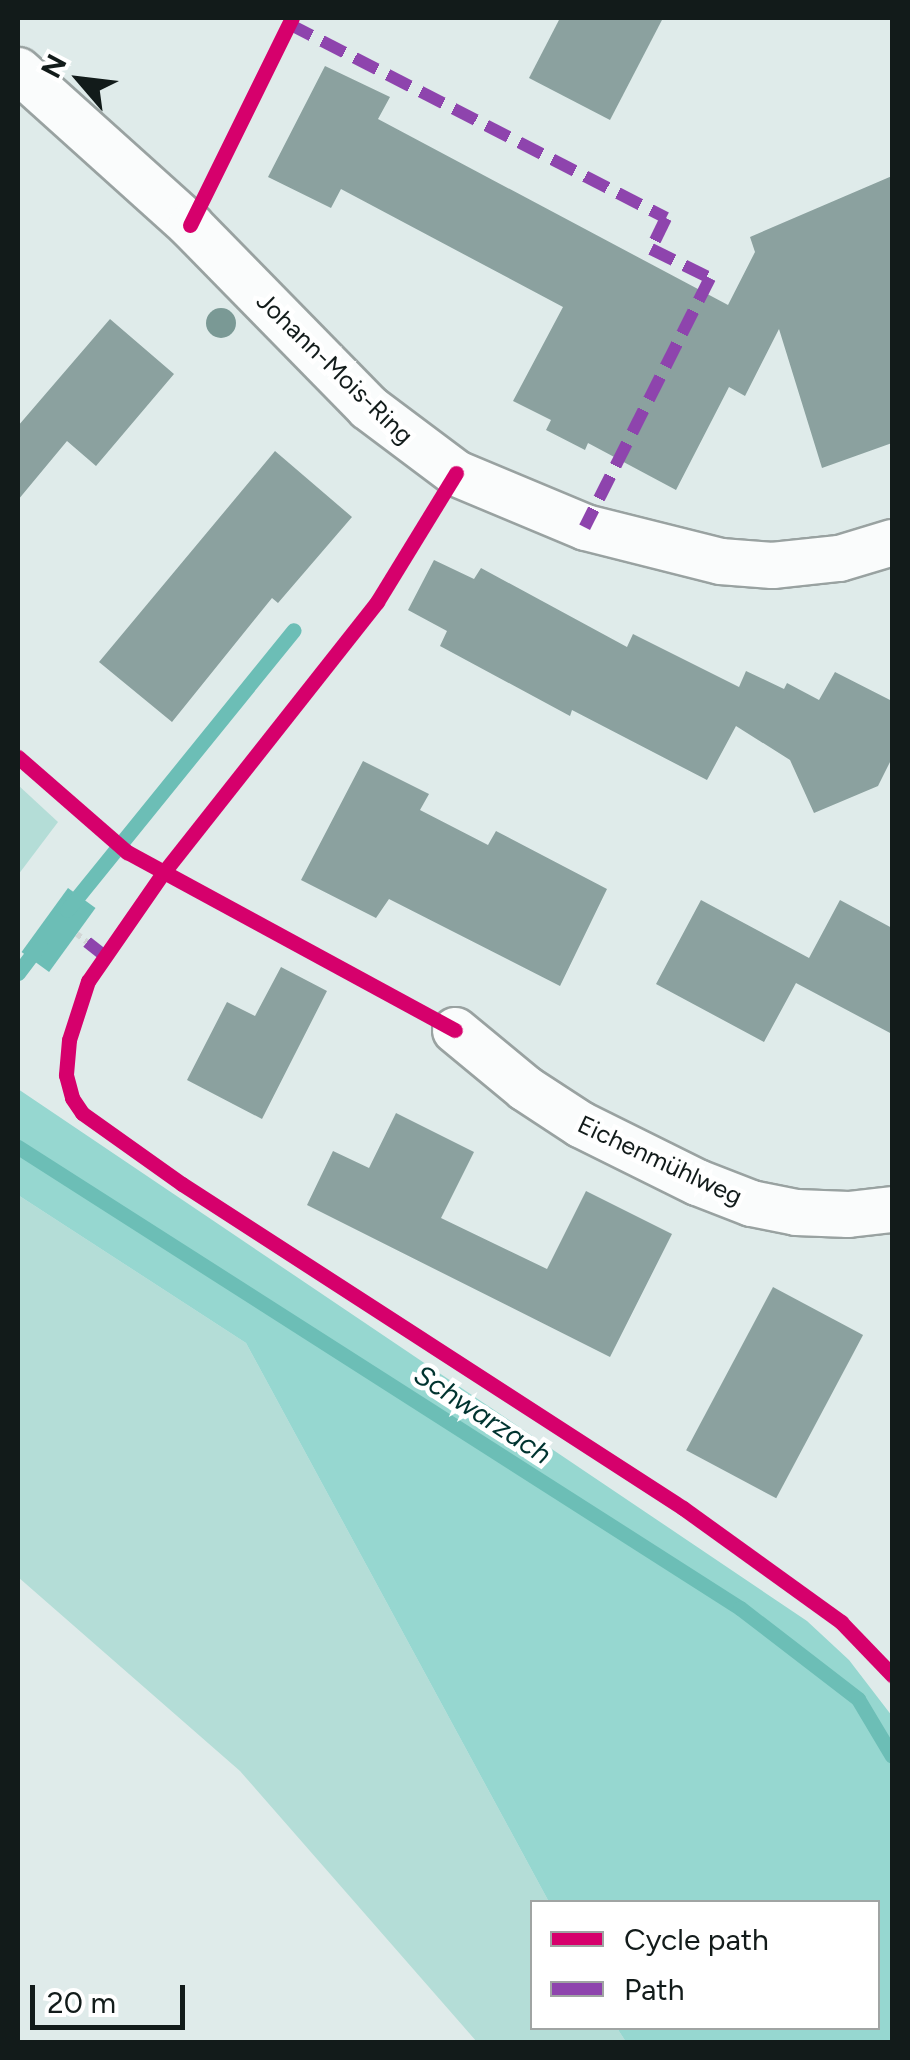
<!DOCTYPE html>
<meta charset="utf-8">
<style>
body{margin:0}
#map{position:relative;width:910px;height:2060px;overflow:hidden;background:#dfebea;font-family:Figtree,sans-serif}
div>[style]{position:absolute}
.green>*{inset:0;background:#b4ddd7}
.forest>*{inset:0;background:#96d7d0}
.water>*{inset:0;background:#6cbeb6;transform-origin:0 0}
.stream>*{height:15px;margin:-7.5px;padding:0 7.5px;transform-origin:7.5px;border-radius:7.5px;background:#6cbeb6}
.building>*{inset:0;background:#8ba19f;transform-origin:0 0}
.path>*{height:6px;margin-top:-3px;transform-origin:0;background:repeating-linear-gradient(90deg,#d1d6d5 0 5px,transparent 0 10px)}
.roads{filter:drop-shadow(2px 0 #99a2a1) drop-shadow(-2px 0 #99a2a1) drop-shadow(0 2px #99a2a1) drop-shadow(0 -2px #99a2a1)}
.street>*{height:45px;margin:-22.5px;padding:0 22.5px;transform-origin:22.5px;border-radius:22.5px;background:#fafcfc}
.quiet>*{height:12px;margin-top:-6px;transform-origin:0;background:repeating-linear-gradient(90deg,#8e44ad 0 25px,transparent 0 37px)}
.cycleway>*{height:15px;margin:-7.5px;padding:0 7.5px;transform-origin:7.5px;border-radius:7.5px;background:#d6006c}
.trees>*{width:30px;height:30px;margin:-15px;border-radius:50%;background:#7a9995}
span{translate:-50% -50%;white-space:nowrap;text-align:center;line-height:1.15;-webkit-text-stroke:9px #fff;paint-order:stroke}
.street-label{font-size:25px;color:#121b1a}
.water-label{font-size:28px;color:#00332f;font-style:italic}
.frame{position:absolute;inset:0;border:20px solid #121b1a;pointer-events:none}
.legend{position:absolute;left:530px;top:1900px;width:350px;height:130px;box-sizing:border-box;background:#fff;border:2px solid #a0a4a3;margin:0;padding:12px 18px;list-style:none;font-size:30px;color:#121b1a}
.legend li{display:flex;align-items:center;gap:20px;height:50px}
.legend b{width:50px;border:2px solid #a0a4a3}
.north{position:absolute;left:30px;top:30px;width:100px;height:100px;-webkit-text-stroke:8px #fff;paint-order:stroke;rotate:298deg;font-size:28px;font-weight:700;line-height:40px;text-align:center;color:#121b1a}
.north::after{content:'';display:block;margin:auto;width:35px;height:45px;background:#121b1a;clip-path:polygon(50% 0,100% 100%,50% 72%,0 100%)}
.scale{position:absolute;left:30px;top:1985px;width:155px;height:45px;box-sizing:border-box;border:5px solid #121b1a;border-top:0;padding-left:12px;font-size:30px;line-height:35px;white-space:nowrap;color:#121b1a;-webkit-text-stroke:8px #fff;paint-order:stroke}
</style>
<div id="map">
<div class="green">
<i style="clip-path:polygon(18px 785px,58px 822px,18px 875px)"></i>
<i style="clip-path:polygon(18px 1195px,246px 1343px,549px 1902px,532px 1902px,532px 2028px,617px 2028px,626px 2042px,477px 2042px,240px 1771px,18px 1577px)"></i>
</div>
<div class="forest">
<i style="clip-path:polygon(18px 1089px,807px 1621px,849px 1660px,892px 1716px,892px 2042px,626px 2042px,617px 2028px,878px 2028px,878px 1902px,549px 1902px,246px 1343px,18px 1195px)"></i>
</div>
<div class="water">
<i style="left:68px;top:888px;width:34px;height:79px;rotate:36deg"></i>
</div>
<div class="stream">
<i style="left:67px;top:910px;width:360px;rotate:-51deg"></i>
<i style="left:18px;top:973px;width:36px;rotate:-53deg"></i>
<i style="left:18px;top:1147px;width:857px;rotate:32.56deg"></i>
<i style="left:740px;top:1608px;width:149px;rotate:37.6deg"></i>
<i style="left:858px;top:1699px;width:66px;rotate:59.2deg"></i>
</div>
<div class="building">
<i style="clip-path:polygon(560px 18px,663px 18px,610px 120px,529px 78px)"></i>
<i style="clip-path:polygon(325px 66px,390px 97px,378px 119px,728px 305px,755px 252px,750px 237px,892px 176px,892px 443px,822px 468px,779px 329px,745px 396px,729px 387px,676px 490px,588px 443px,585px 450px,546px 430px,551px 420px,513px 401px,563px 307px,341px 189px,331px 208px,268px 177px)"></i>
<i style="clip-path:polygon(110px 319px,174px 374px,96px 466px,67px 441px,18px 500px,18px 426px)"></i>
<i style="clip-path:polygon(275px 451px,352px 517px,278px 603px,272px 598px,172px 722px,99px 662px)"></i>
<i style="clip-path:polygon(434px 560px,474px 579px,481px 568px,627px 647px,633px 634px,739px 687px,746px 671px,784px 689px,787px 683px,819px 700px,835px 672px,892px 701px,892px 758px,878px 786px,814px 813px,790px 760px,736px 726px,707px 780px,572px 710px,570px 716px,440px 646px,447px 631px,408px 610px)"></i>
<i style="clip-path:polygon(363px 761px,429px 794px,420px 810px,488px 845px,496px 831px,607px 889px,560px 986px,389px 899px,376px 918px,301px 880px)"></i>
<i style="clip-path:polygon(701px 900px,809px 958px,840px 900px,892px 928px,892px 1034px,796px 983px,764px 1042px,656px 984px)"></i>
<i style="clip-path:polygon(281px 967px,327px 991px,262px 1119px,187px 1080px,227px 1002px,255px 1016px)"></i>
<i style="clip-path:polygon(396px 1113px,474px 1152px,441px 1218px,547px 1269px,586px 1191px,672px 1234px,610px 1357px,307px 1205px,333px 1151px,369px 1168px)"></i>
<i style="left:773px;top:1287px;width:102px;height:185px;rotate:28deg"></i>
</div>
<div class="path">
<i style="left:77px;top:934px;width:13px;rotate:39deg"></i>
</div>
<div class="roads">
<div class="street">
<i style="left:18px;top:70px;width:232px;rotate:42deg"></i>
<i style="left:190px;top:225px;width:255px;rotate:45.6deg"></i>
<i style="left:368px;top:407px;width:110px;rotate:36.9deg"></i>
<i style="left:456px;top:473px;width:140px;rotate:22.7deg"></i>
<i style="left:585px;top:527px;width:139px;rotate:14.1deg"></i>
<i style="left:720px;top:561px;width:52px;rotate:4.4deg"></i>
<i style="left:772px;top:565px;width:67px;rotate:-6deg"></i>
<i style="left:839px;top:558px;width:55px;rotate:-16.8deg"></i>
<i style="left:455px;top:1030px;width:91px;rotate:39.6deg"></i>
<i style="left:525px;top:1088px;width:66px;rotate:33.2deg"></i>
<i style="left:580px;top:1124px;width:131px;rotate:26.4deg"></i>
<i style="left:697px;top:1182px;width:58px;rotate:21.3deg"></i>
<i style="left:751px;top:1203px;width:46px;rotate:11.3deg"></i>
<i style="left:796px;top:1212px;width:52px;rotate:2.2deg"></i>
<i style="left:848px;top:1214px;width:44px;rotate:-6.5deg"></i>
</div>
</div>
<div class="quiet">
<i style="left:289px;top:24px;width:424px;rotate:27.2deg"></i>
<i style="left:666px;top:218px;width:34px;rotate:116deg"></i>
<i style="left:651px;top:249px;width:66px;rotate:26.2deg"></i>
<i style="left:710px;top:278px;width:279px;rotate:116.7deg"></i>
<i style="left:87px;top:942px;width:23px;rotate:38deg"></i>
</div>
<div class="cycleway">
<i style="left:190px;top:225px;width:231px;rotate:-63.8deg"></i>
<i style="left:456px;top:473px;width:151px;rotate:121.5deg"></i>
<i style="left:377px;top:602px;width:342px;rotate:128.3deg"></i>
<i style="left:165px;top:870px;width:135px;rotate:124.7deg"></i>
<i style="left:88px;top:981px;width:62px;rotate:107.9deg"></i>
<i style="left:69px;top:1040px;width:35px;rotate:95deg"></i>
<i style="left:66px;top:1075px;width:24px;rotate:75deg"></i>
<i style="left:72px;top:1098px;width:18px;rotate:56deg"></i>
<i style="left:82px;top:1113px;width:123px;rotate:35.4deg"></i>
<i style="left:182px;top:1184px;width:597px;rotate:32.89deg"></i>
<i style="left:683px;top:1508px;width:195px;rotate:35.8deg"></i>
<i style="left:841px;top:1622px;width:74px;rotate:46.1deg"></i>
<i style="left:18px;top:757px;width:145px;rotate:41.1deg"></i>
<i style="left:127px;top:852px;width:373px;rotate:28.5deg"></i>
</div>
<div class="trees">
<i style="left:221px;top:323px"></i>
</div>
<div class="street-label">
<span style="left:335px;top:368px;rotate:44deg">Johann-Mois-Ring</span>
<span style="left:660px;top:1160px;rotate:25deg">Eichenmühlweg</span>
</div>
<div class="water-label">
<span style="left:483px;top:1414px;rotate:33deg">Schwarzach</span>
</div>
<div class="frame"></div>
<ul class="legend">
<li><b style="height:12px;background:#d6006c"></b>Cycle path</li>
<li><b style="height:12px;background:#8e44ad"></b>Path</li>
</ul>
<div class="north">N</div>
<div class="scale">20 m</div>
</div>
